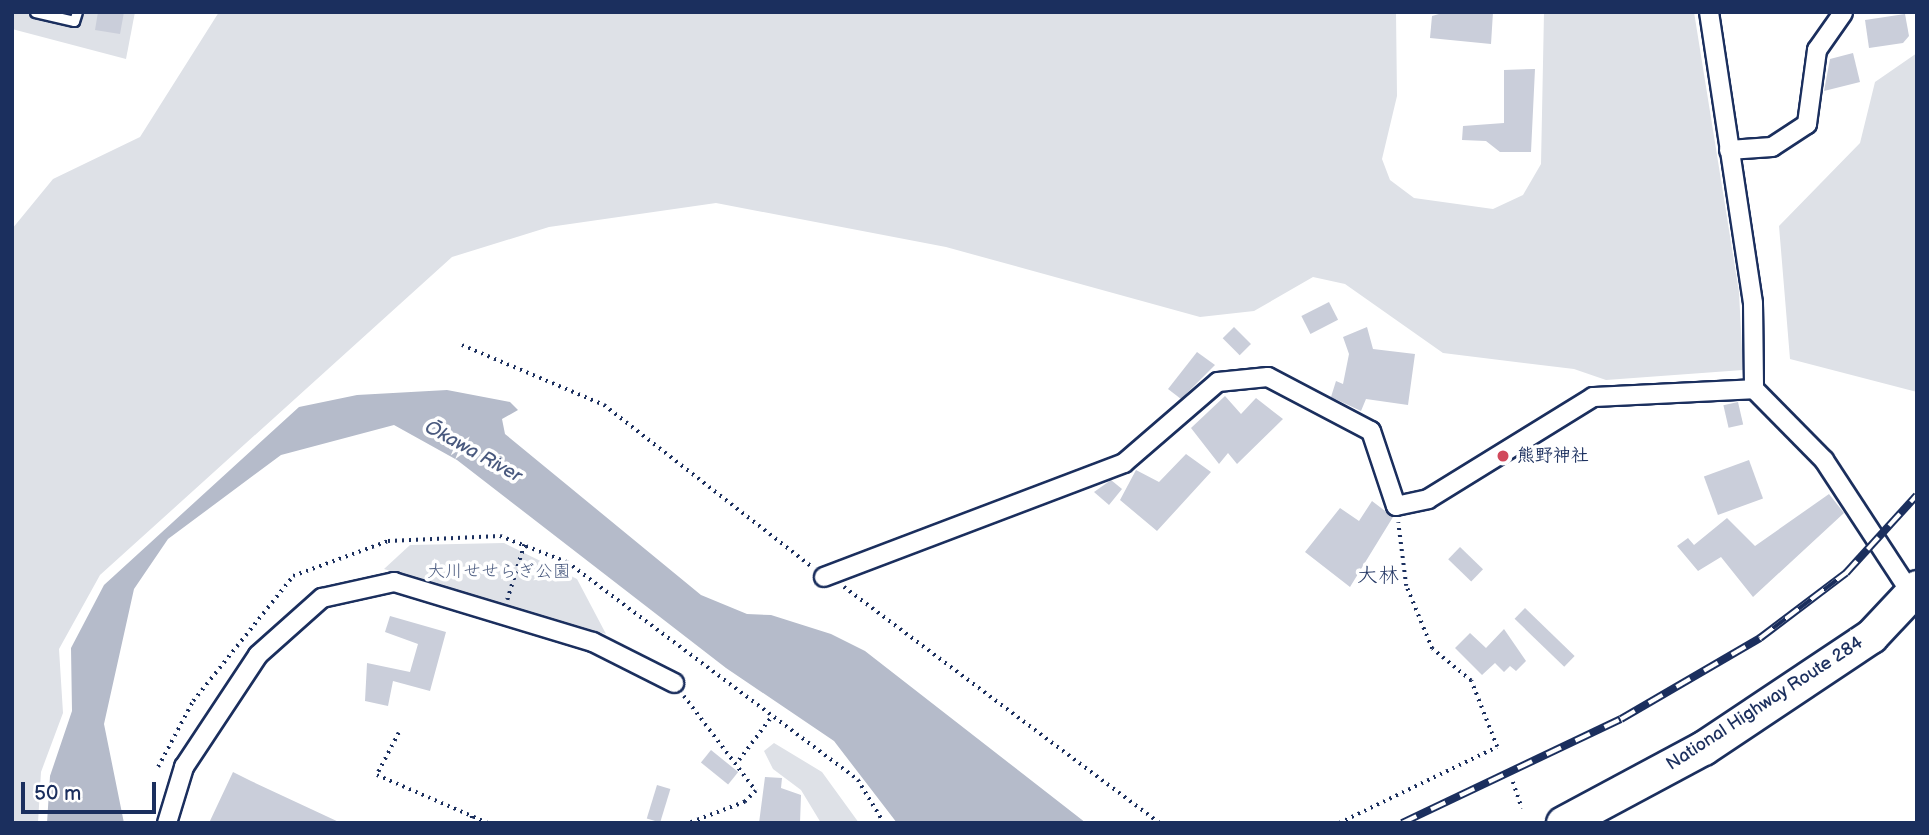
<!DOCTYPE html>
<meta charset="utf-8">
<style>
body{margin:0}
#map{position:relative;width:1929px;height:835px;overflow:hidden;background:#fff;font-family:"Balsamiq Sans","Klee One",sans-serif}
div>[style]{position:absolute}
.green>*{inset:0;background:#dee1e7}
.water>*{inset:0;background:#b5bbca}
.building>*{inset:0;background:#caceda;transform-origin:0 0}
.path>*{height:3.5px;margin-top:-1.75px;transform-origin:0;background:repeating-linear-gradient(90deg,#1b2f5e 0 2px,transparent 0 7px)}
.roads{filter:drop-shadow(2px 0 #1b2f5e) drop-shadow(-2px 0 #1b2f5e) drop-shadow(0 2px #1b2f5e) drop-shadow(0 -2px #1b2f5e)}
.lane>*{height:9px;margin:-4.5px;padding:0 4.5px;transform-origin:4.5px;border-radius:4.5px;background:#fff}
.street>*{height:18px;margin:-9px;padding:0 9px;transform-origin:9px;border-radius:9px;background:#fff}
.highway>*{height:33px;margin:-16.5px;padding:0 16.5px;transform-origin:16.5px;border-radius:16.5px;background:#fff}
.rail>*{height:8px;margin-top:-4px;transform-origin:0;background:repeating-linear-gradient(90deg,#fff 0 16px,#1b2f5e 0 32px);box-sizing:border-box;border-block:2px solid #1b2f5e}
.dots>*{width:19px;height:19px;translate:-50% -50%;box-sizing:border-box;border:4px solid #fff;border-radius:50%}
span{translate:-50% -50%;white-space:nowrap;text-align:center;line-height:1.15;-webkit-text-stroke:7px #fff;paint-order:stroke}
.poi-label{font-size:18px;color:#1b2f5e;font-weight:700}
.left{translate:0 -50%;text-align:left}
.park-label{font-size:18px;color:#4c5c80}
.street-label{font-size:18px;color:#1b2f5e}
.water-label{font-size:19px;color:#49597e;font-style:italic}
.quarter-label{font-size:21px;color:#1b2f5e}
.frame{position:absolute;inset:0;border:14px solid #1b2f5e;pointer-events:none}
.scale{position:absolute;left:21px;top:782px;width:135px;height:32px;box-sizing:border-box;border:4px solid #1b2f5e;border-top:0;padding-left:9px;font-size:21px;line-height:24px;white-space:nowrap;color:#1b2f5e;-webkit-text-stroke:5px #fff;paint-order:stroke}
</style>
<div id="map">
<div class="green">
<i style="clip-path:polygon(12px 12px,135px 12px,126px 59px,12px 29px)"></i>
<i style="clip-path:polygon(219px 12px,1396px 12px,1397px 96px,1382px 159px,1390px 180px,1414px 198px,1493px 209px,1523px 195px,1541px 164px,1544px 12px,1694px 12px,1739px 292px,1743px 370px,1606px 380px,1574px 369px,1443px 353px,1345px 284px,1313px 277px,1254px 311px,1200px 317px,946px 247px,716px 203px,549px 227px,452px 257px,100px 575px,59px 649px,63px 713px,41px 772px,38px 823px,12px 823px,12px 229px,53px 179px,140px 137px)"></i>
<i style="clip-path:polygon(1917px 53px,1917px 392px,1790px 359px,1779px 226px,1860px 143px,1875px 82px)"></i>
<i style="clip-path:polygon(504px 543px,577px 579px,606px 634px,384px 569px,410px 545px)"></i>
<i style="clip-path:polygon(774px 743px,822px 772px,859px 823px,821px 823px,801px 790px,773px 769px,764px 751px)"></i>
</div>
<div class="water">
<i style="clip-path:polygon(447px 390px,510px 402px,518px 410px,502px 419px,505px 434px,701px 595px,747px 614px,771px 615px,831px 634px,865px 651px,1086px 823px,897px 823px,834px 741px,726px 668px,457px 460px,394px 425px,281px 455px,168px 539px,134px 589px,104px 724px,124px 823px,47px 823px,50px 776px,72px 711px,71px 648px,104px 585px,299px 407px,357px 395px)"></i>
</div>
<div class="building">
<i style="clip-path:polygon(98px 12px,124px 12px,120px 34px,95px 30px)"></i>
<i style="clip-path:polygon(1446px 12px,1493px 12px,1491px 44px,1430px 38px,1432px 16px)"></i>
<i style="clip-path:polygon(1905px 14px,1909px 36px,1903px 43px,1869px 48px,1865px 20px)"></i>
<i style="clip-path:polygon(1853px 53px,1860px 82px,1824px 91px,1830px 59px)"></i>
<i style="clip-path:polygon(1535px 69px,1531px 152px,1500px 152px,1486px 141px,1462px 140px,1463px 126px,1504px 123px,1504px 70px)"></i>
<i style="left:1329px;top:302px;width:20px;height:31px;rotate:63deg"></i>
<i style="left:1234px;top:327px;width:24px;height:16px;rotate:45deg"></i>
<i style="clip-path:polygon(1367px 327px,1373px 349px,1415px 354px,1408px 405px,1366px 399px,1361px 411px,1331px 397px,1336px 381px,1343px 384px,1349px 354px,1343px 337px)"></i>
<i style="clip-path:polygon(1197px 352px,1215px 365px,1181px 399px,1168px 389px)"></i>
<i style="clip-path:polygon(1225px 396px,1241px 414px,1256px 398px,1283px 419px,1237px 464px,1228px 453px,1219px 464px,1191px 428px)"></i>
<i style="left:1738px;top:402px;width:23px;height:15px;rotate:77deg"></i>
<i style="clip-path:polygon(1186px 454px,1211px 472px,1157px 531px,1120px 500px,1136px 470px,1159px 482px)"></i>
<i style="left:1749px;top:460px;width:41px;height:48px;rotate:70deg"></i>
<i style="clip-path:polygon(1111px 480px,1122px 489px,1109px 505px,1094px 492px)"></i>
<i style="clip-path:polygon(1829px 494px,1844px 513px,1753px 597px,1721px 557px,1698px 571px,1677px 546px,1688px 538px,1694px 545px,1727px 518px,1755px 546px)"></i>
<i style="clip-path:polygon(1372px 501px,1393px 517px,1350px 587px,1305px 552px,1340px 508px,1359px 521px)"></i>
<i style="left:1460px;top:547px;width:32px;height:17px;rotate:44deg"></i>
<i style="left:1525px;top:608px;width:69px;height:15px;rotate:44deg"></i>
<i style="clip-path:polygon(390px 616px,446px 632px,430px 691px,393px 681px,388px 706px,365px 701px,367px 663px,410px 672px,418px 644px,385px 632px)"></i>
<i style="clip-path:polygon(1504px 629px,1526px 661px,1516px 671px,1510px 666px,1504px 672px,1495px 663px,1482px 675px,1455px 648px,1470px 633px,1486px 648px)"></i>
<i style="left:711px;top:750px;width:35px;height:16px;rotate:39deg"></i>
<i style="clip-path:polygon(233px 772px,251px 781px,341px 823px,209px 823px)"></i>
<i style="clip-path:polygon(765px 777px,782px 778px,781px 788px,801px 795px,800px 823px,759px 823px)"></i>
<i style="left:657px;top:785px;width:14px;height:35px;rotate:17deg"></i>
</div>
<div class="path">
<i style="left:462px;top:345px;width:154px;rotate:22.9deg"></i>
<i style="left:604px;top:405px;width:264px;rotate:37.9deg"></i>
<i style="left:844px;top:587px;width:394px;rotate:36.8deg"></i>
<i style="left:507px;top:600px;width:58px;rotate:-72.8deg"></i>
<i style="left:684px;top:696px;width:119px;rotate:52.8deg"></i>
<i style="left:756px;top:791px;width:16px;rotate:135deg"></i>
<i style="left:745px;top:802px;width:59px;rotate:159.1deg"></i>
<i style="left:399px;top:733px;width:47px;rotate:117.6deg"></i>
<i style="left:377px;top:775px;width:121px;rotate:23.4deg"></i>
<i style="left:739px;top:760px;width:55px;rotate:-53.1deg"></i>
<i style="left:158px;top:767px;width:75px;rotate:-62.1deg"></i>
<i style="left:193px;top:701px;width:160px;rotate:-51.3deg"></i>
<i style="left:293px;top:576px;width:101px;rotate:-20.2deg"></i>
<i style="left:388px;top:541px;width:112px;rotate:-2.6deg"></i>
<i style="left:500px;top:536px;width:72px;rotate:21.2deg"></i>
<i style="left:567px;top:562px;width:364px;rotate:36.8deg"></i>
<i style="left:858px;top:780px;width:50px;rotate:58.8deg"></i>
<i style="left:1513px;top:782px;width:28px;rotate:71deg"></i>
<i style="left:472px;top:816px;width:7px;rotate:82deg"></i>
<i style="left:1339px;top:823px;width:175px;rotate:-25.7deg"></i>
<i style="left:1497px;top:747px;width:71px;rotate:-111.5deg"></i>
<i style="left:1471px;top:681px;width:50px;rotate:-140.6deg"></i>
<i style="left:1432px;top:649px;width:68px;rotate:-112.4deg"></i>
<i style="left:1406px;top:586px;width:64px;rotate:-97.2deg"></i>
</div>
<div class="roads">
<div class="lane">
<i style="left:35px;top:12px;width:40px;rotate:13deg"></i>
<i style="left:74px;top:21px;width:9px;rotate:-72deg"></i>
</div>
<div class="street">
<i style="left:1709px;top:12px;width:294px;rotate:81.4deg"></i>
<i style="left:1753px;top:303px;width:86px;rotate:89.3deg"></i>
<i style="left:1729px;top:150px;width:43px;rotate:-4deg"></i>
<i style="left:1772px;top:147px;width:42px;rotate:-33.3deg"></i>
<i style="left:1807px;top:124px;width:75px;rotate:-82.3deg"></i>
<i style="left:1817px;top:50px;width:45px;rotate:-54.9deg"></i>
<i style="left:824px;top:577px;width:321px;rotate:-20.8deg"></i>
<i style="left:1124px;top:463px;width:124px;rotate:-40.8deg"></i>
<i style="left:1218px;top:382px;width:50px;rotate:-5.7deg"></i>
<i style="left:1268px;top:377px;width:116px;rotate:27.7deg"></i>
<i style="left:1371px;top:431px;width:79px;rotate:71.6deg"></i>
<i style="left:1396px;top:506px;width:33px;rotate:-12deg"></i>
<i style="left:1428px;top:499px;width:194px;rotate:-31.7deg"></i>
<i style="left:1593px;top:397px;width:161px;rotate:-2.8deg"></i>
<i style="left:1754px;top:389px;width:100px;rotate:45.4deg"></i>
<i style="left:1824px;top:460px;width:159px;rotate:56.8deg"></i>
<i style="left:167px;top:823px;width:59px;rotate:-73.1deg"></i>
<i style="left:184px;top:767px;width:134px;rotate:-56.5deg"></i>
<i style="left:258px;top:655px;width:86px;rotate:-41.7deg"></i>
<i style="left:322px;top:598px;width:74px;rotate:-12.5deg"></i>
<i style="left:394px;top:582px;width:208px;rotate:16.8deg"></i>
<i style="left:593px;top:642px;width:91px;rotate:26.8deg"></i>
</div>
<div class="highway">
<i style="left:1563px;top:823px;width:159px;rotate:-28.2deg"></i>
<i style="left:1703px;top:748px;width:202px;rotate:-33.7deg"></i>
<i style="left:1871px;top:636px;width:67px;rotate:-46.8deg"></i>
</div>
</div>
<div class="rail">
<i style="left:1402px;top:823px;width:242px;rotate:-25.4deg"></i>
<i style="left:1621px;top:719px;width:161px;rotate:-30.2deg"></i>
<i style="left:1760px;top:638px;width:108px;rotate:-37.1deg"></i>
<i style="left:1846px;top:573px;width:105px;rotate:-47.7deg"></i>
</div>
<div class="dots">
<i style="left:1503px;top:456px;background:#d1495b"></i>
</div>
<div class="poi-label">
<span class="left" style="left:1517px;top:456px">熊野神社</span>
</div>
<div class="park-label">
<span style="left:499px;top:572px">大川せせらぎ公園</span>
</div>
<div class="street-label">
<span style="left:1765px;top:704px;rotate:-33deg">National Highway Route 284</span>
</div>
<div class="water-label">
<span style="left:473px;top:452px;rotate:29deg">Ōkawa River</span>
</div>
<div class="quarter-label">
<span style="left:1378px;top:576px">大林</span>
</div>
<div class="frame"></div>
<div class="scale">50 m</div>
</div>
